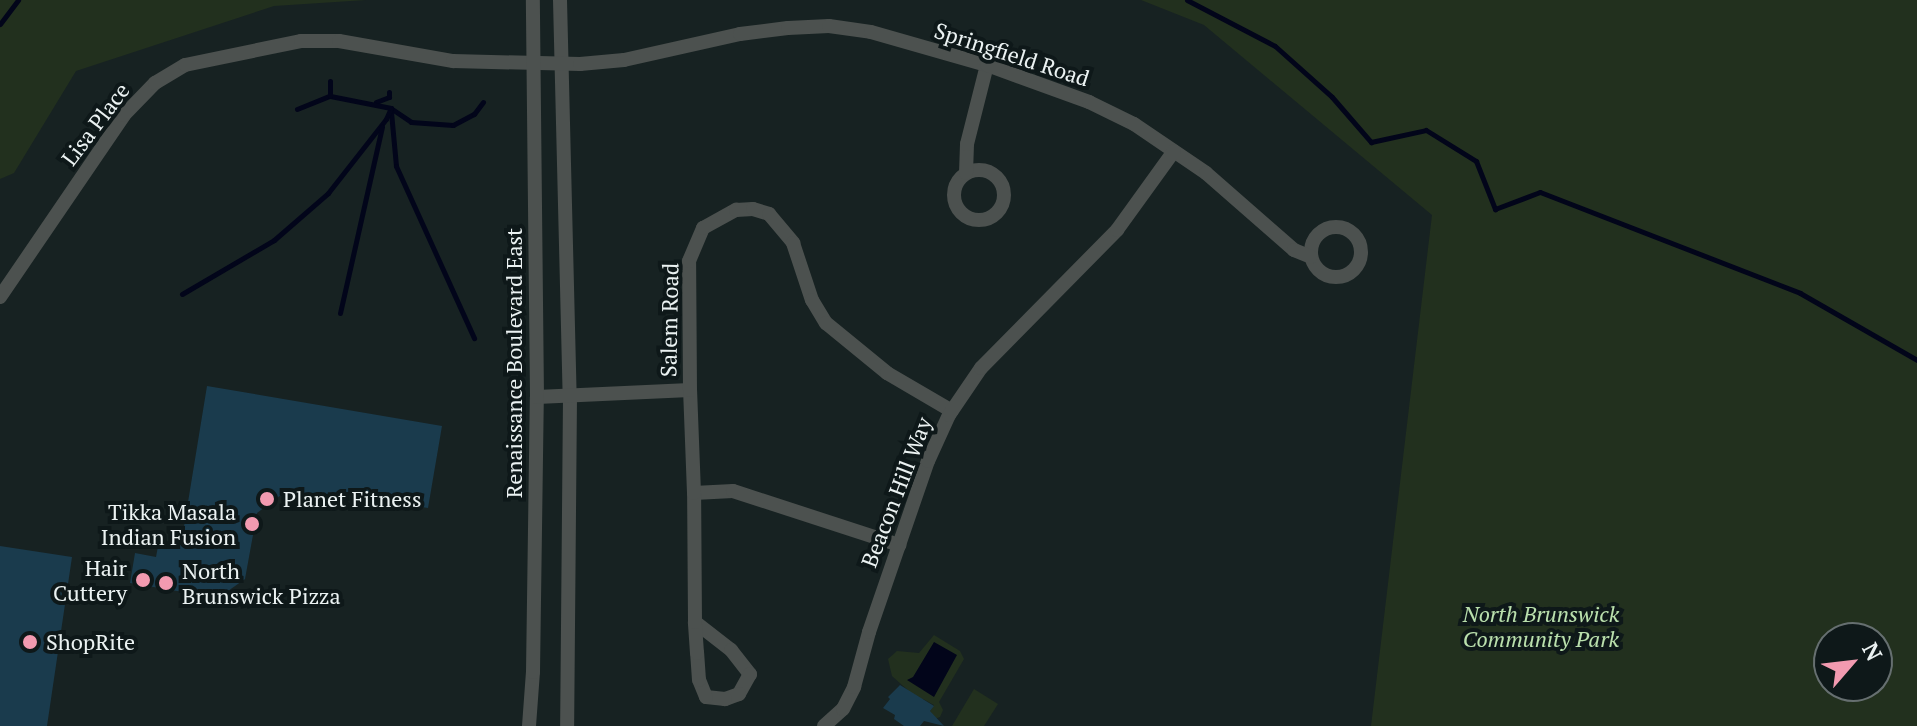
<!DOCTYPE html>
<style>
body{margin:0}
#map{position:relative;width:1917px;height:726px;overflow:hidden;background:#172222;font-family:"PT Serif",serif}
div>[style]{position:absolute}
.green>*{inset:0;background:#22301e}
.water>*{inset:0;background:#02051a}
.stream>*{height:5px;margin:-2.5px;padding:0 2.5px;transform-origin:2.5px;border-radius:2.5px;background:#02051a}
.building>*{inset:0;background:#1a3b4d}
.minor>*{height:14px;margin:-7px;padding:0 7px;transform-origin:7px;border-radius:7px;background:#4c514f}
.minor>.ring{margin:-7px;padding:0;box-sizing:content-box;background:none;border:14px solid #4c514f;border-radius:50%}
.dots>*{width:22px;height:22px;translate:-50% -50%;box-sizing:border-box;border:4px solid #0e1819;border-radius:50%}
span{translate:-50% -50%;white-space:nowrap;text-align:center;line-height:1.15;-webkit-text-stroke:8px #0e1819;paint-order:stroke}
.street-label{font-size:22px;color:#ebf2f2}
.poi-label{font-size:22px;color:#ebf2f2}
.left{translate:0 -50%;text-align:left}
.right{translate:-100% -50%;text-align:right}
.park-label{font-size:22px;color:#bae0ad;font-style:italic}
.north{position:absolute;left:1813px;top:622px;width:80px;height:80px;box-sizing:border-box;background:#0e1819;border:2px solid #666f70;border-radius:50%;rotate:62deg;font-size:22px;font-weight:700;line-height:32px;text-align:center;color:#ebf2f2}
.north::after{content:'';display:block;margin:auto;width:28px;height:36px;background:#f29ab0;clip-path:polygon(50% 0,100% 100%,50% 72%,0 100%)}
</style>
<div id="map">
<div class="green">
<i style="clip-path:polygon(0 0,366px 0,274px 6px,76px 71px,14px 173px,0 179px)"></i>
<i style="clip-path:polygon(evenodd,1141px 0,1917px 0,1917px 726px,1371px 726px,1432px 215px,1204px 25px,1141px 0,1829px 638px,1877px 638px,1877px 686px,1829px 686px,1829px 638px)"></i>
<i style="clip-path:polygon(934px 635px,960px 651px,964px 659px,939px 702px,943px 710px,940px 717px,935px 719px,930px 711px,934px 705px,923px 699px,919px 705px,911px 693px,892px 676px,888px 659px,897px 651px,919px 653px)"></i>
<i style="clip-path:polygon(974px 689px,998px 704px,984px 726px,952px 726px)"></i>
</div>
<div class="water">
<i style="clip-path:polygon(934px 642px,957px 655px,934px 697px,907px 680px,913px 677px)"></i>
</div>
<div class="stream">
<i style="left:1187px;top:0;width:99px;rotate:27.6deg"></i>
<i style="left:1275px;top:46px;width:76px;rotate:41.8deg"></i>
<i style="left:1332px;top:97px;width:60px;rotate:49.1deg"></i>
<i style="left:1371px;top:142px;width:56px;rotate:-12.3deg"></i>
<i style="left:1426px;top:130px;width:59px;rotate:31.8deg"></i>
<i style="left:1476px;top:161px;width:52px;rotate:68.4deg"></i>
<i style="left:1495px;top:209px;width:48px;rotate:-20.7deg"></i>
<i style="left:1540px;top:192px;width:279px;rotate:21.2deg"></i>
<i style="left:1800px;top:293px;width:135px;rotate:29.8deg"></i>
<i style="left:0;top:24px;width:30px;rotate:-53deg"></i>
<i style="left:376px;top:102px;width:14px;rotate:-21deg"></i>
<i style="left:389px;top:97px;width:5px;rotate:-90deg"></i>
<i style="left:297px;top:109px;width:35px;rotate:-22deg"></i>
<i style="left:392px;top:109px;width:23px;rotate:34deg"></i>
<i style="left:411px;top:122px;width:42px;rotate:4.1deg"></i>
<i style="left:453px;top:125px;width:24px;rotate:-28deg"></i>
<i style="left:474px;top:114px;width:15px;rotate:-53deg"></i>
<i style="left:391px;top:112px;width:54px;rotate:84.7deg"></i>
<i style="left:396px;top:166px;width:189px;rotate:65.6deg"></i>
<i style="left:182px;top:294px;width:107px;rotate:-30.4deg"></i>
<i style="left:274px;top:240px;width:72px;rotate:-41deg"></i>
<i style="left:328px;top:193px;width:94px;rotate:-51.9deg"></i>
<i style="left:386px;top:119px;width:12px;rotate:-66deg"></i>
<i style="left:391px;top:108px;width:62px;rotate:-168.9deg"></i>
<i style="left:330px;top:96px;width:15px;rotate:-90deg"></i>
<i style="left:340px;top:313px;width:191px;rotate:-77.3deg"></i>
</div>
<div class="building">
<i style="clip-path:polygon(207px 386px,442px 426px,428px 508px,328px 492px,326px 503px,281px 495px,257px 513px,245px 579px,218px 598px,130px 583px,135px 553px,156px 557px,159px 541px,181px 545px)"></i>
<i style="clip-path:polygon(0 546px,72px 557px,47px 726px,0 726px)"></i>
<i style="clip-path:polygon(900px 685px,934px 706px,930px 711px,944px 726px,924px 721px,920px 726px,904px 726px,894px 719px,895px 715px,883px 708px,890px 699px,888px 697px)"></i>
</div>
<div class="minor">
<i style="left:560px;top:0;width:397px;rotate:88.6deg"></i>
<i style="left:570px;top:397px;width:329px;rotate:90.5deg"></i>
<i class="ring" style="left:954px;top:170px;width:36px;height:36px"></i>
<i style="left:966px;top:173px;width:29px;rotate:-88deg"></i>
<i style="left:967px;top:144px;width:81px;rotate:-75.8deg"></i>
<i class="ring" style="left:1311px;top:227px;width:36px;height:36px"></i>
<i style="left:0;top:297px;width:220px;rotate:-55.7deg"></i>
<i style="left:124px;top:115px;width:45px;rotate:-45.9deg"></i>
<i style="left:155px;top:83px;width:35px;rotate:-31deg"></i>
<i style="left:185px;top:65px;width:118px;rotate:-11.7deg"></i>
<i style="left:301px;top:41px;width:38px"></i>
<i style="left:339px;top:41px;width:116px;rotate:10deg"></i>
<i style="left:453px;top:61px;width:127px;rotate:1.4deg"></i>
<i style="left:580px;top:64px;width:44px;rotate:-5.2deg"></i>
<i style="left:624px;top:60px;width:119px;rotate:-12.6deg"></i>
<i style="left:740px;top:34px;width:48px;rotate:-7.1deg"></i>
<i style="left:788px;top:28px;width:41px;rotate:-2.8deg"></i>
<i style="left:829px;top:26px;width:42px;rotate:8.1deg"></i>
<i style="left:871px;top:32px;width:121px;rotate:15.9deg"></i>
<i style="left:987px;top:65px;width:109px;rotate:19.9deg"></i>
<i style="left:1089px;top:102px;width:50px;rotate:26.1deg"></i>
<i style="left:1134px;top:124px;width:87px;rotate:34.2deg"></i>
<i style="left:1206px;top:173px;width:117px;rotate:41.2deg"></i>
<i style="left:1294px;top:250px;width:18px;rotate:22deg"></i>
<i style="left:537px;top:397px;width:153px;rotate:-2.6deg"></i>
<i style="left:694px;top:493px;width:39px;rotate:-3deg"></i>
<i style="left:733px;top:491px;width:175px;rotate:18deg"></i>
<i style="left:695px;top:622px;width:46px;rotate:37.9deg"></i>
<i style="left:731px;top:650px;width:31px;rotate:52deg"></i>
<i style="left:750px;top:674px;width:23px;rotate:119deg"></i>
<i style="left:739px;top:694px;width:15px;rotate:160deg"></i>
<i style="left:725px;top:699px;width:19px;rotate:-174deg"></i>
<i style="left:706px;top:697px;width:18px;rotate:-112deg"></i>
<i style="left:699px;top:680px;width:27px;rotate:-94deg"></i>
<i style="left:697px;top:653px;width:31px;rotate:-94deg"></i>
<i style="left:695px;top:622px;width:129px;rotate:-90.4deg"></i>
<i style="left:694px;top:493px;width:103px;rotate:-92.2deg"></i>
<i style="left:690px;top:390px;width:129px;rotate:-90.4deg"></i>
<i style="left:689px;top:261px;width:36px;rotate:-67deg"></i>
<i style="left:703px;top:228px;width:38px;rotate:-29deg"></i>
<i style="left:736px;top:210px;width:17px;rotate:-3deg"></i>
<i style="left:753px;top:209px;width:17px;rotate:17deg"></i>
<i style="left:769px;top:214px;width:38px;rotate:50deg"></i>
<i style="left:793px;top:243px;width:60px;rotate:71.6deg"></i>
<i style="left:812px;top:300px;width:27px;rotate:59deg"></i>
<i style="left:826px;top:323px;width:79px;rotate:39.3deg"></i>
<i style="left:887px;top:373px;width:75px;rotate:30.3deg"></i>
<i style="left:529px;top:726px;width:54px;rotate:-85.8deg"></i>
<i style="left:533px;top:672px;width:275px;rotate:-89.2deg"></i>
<i style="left:537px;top:397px;width:397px;rotate:-90.6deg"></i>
<i style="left:824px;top:726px;width:25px;rotate:-42deg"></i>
<i style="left:843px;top:709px;width:25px;rotate:-63deg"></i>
<i style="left:854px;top:687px;width:57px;rotate:-74.7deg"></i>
<i style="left:869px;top:632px;width:181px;rotate:-71deg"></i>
<i style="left:928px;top:461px;width:51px;rotate:-65.5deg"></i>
<i style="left:949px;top:415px;width:57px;rotate:-55.8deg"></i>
<i style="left:981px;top:368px;width:194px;rotate:-45.4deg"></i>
<i style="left:1117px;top:230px;width:97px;rotate:-54.2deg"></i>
</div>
<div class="dots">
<i style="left:267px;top:499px;background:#f29ab0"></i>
<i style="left:252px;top:524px;background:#f29ab0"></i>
<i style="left:143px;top:580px;background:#f29ab0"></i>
<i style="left:166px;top:583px;background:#f29ab0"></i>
<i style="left:30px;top:642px;background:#f29ab0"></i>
</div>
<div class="street-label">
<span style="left:1012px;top:54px;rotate:18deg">Springfield Road</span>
<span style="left:95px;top:124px;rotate:-53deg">Lisa Place</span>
<span style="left:669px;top:320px;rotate:-89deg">Salem Road</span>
<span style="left:514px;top:363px;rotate:-90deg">Renaissance Boulevard East</span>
<span style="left:896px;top:492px;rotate:-69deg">Beacon Hill Way</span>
</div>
<div class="poi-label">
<span class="left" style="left:283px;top:499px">Planet Fitness</span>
<span class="right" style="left:236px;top:524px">Tikka Masala<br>Indian Fusion</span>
<span class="right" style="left:127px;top:580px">Hair<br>Cuttery</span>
<span class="left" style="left:182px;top:583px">North<br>Brunswick Pizza</span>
<span class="left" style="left:46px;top:642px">ShopRite</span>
</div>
<div class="park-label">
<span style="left:1541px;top:626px">North Brunswick<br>Community Park</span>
</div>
<div class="north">N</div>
</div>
